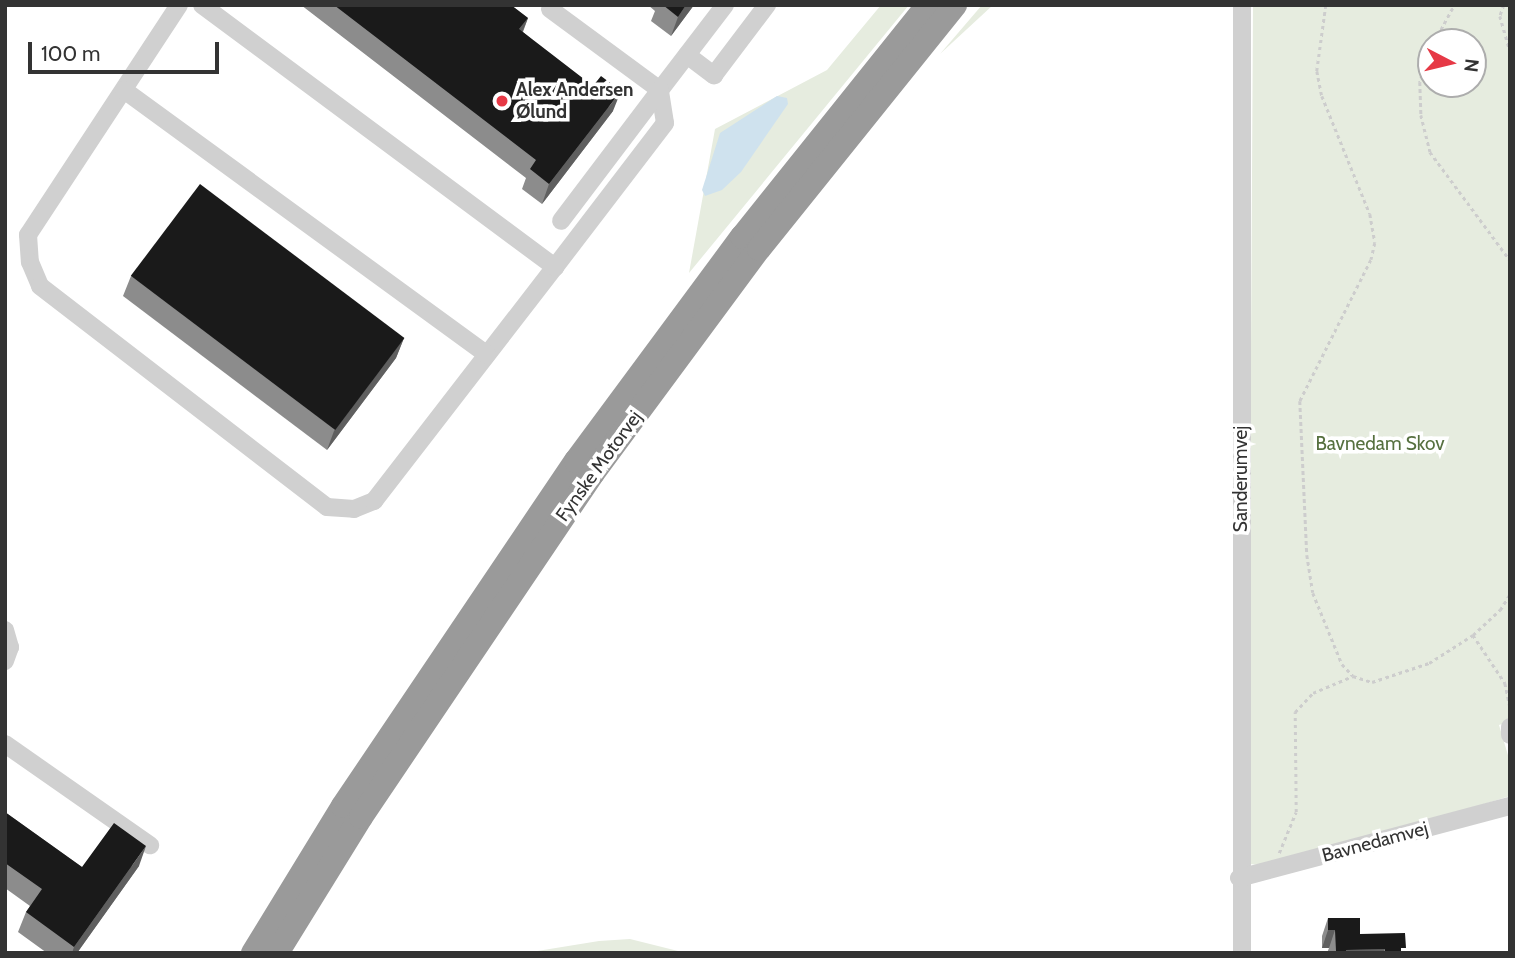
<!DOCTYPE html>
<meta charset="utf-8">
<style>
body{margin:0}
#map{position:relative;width:1515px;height:958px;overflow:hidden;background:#fff;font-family:Cabin,sans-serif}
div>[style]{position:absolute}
.green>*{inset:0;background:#e6ecdf}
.water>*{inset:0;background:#cfe2ee}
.path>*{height:2.5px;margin-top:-1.25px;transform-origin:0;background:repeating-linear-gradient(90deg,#cdcdcd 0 3.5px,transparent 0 7px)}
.minor>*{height:18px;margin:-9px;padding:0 9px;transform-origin:9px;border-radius:9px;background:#d0d0d0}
.highway>*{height:24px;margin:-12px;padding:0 12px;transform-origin:12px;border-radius:12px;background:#9a9a9a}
.wall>*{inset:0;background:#8c8c8c}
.shaded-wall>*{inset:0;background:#5f5f5f}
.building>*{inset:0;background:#1a1a1a;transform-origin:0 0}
.dots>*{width:19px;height:19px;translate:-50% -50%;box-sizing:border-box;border:4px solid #fff;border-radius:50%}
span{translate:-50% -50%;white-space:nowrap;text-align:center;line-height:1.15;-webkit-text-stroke:7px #fff;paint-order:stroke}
.poi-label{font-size:19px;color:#333;font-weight:700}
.left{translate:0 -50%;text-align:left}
.park-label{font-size:19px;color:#56703f}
.street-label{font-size:19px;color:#333}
.frame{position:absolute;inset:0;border:7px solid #333;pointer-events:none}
.north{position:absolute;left:1417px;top:28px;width:70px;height:70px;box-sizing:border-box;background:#fff;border:2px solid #adadad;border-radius:50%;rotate:97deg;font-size:19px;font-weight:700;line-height:28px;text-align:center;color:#333}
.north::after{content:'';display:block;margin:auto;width:24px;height:32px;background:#e63946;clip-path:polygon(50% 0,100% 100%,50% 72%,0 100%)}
.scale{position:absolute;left:28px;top:42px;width:191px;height:32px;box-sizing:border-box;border:4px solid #333;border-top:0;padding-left:9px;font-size:21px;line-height:24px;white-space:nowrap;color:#333;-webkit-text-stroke:5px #fff;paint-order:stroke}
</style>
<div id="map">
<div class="green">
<i style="clip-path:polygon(881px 5px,909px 5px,689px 273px,715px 129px,827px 70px)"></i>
<i style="clip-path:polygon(982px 5px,993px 5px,940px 54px)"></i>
<i style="clip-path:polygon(evenodd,1253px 5px,1510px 5px,1510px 721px,1499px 725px,1510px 762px,1510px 796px,1282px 866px,1248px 864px,1253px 5px,1431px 42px,1473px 42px,1473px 84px,1431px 84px,1431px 42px)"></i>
<i style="clip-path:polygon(630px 939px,686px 953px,525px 953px,599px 941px)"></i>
</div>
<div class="water">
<i style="clip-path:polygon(777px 96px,787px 98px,788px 104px,741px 172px,722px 190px,705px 196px,702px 190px,720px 133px)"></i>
</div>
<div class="path">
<i style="left:1326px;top:5px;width:67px;rotate:97.8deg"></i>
<i style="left:1317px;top:71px;width:25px;rotate:79deg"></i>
<i style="left:1322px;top:96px;width:127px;rotate:67.9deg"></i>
<i style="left:1370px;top:214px;width:29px;rotate:80deg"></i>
<i style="left:1375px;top:243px;width:17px;rotate:103deg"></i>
<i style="left:1371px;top:260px;width:158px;rotate:116.7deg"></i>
<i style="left:1300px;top:401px;width:154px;rotate:87.4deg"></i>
<i style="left:1307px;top:555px;width:38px;rotate:81deg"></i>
<i style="left:1313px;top:593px;width:77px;rotate:67.8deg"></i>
<i style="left:1342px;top:664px;width:16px;rotate:47deg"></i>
<i style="left:1353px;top:676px;width:20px;rotate:18deg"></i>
<i style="left:1372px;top:682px;width:60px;rotate:-18.4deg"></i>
<i style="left:1429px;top:663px;width:52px;rotate:-32.5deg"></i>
<i style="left:1473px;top:635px;width:37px;rotate:-43deg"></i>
<i style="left:1500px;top:610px;width:19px;rotate:-58deg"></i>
<i style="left:1504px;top:5px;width:12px;rotate:110deg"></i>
<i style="left:1500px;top:16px;width:35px;rotate:74deg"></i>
<i style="left:5px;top:25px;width:14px;rotate:90deg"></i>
<i style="left:1434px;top:42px;width:42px;rotate:-61.6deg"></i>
<i style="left:1431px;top:48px;width:36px;rotate:108deg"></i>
<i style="left:1420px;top:82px;width:33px;rotate:88deg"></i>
<i style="left:1421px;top:115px;width:38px;rotate:76deg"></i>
<i style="left:1430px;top:152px;width:134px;rotate:53.5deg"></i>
<i style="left:1473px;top:635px;width:58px;rotate:56.3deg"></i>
<i style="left:1505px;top:683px;width:25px;rotate:78deg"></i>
<i style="left:1279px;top:853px;width:44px;rotate:-67.5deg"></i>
<i style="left:1296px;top:812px;width:100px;rotate:-90.6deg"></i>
<i style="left:1295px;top:712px;width:26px;rotate:-47deg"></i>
<i style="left:1313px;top:693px;width:43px;rotate:-23deg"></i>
</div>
<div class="minor">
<i style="left:179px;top:5px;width:275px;rotate:123.3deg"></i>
<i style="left:28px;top:235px;width:27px;rotate:86deg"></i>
<i style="left:30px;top:262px;width:26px;rotate:67deg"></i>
<i style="left:40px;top:286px;width:362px;rotate:37.6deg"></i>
<i style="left:327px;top:507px;width:27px;rotate:4deg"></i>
<i style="left:354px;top:509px;width:22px;rotate:-22deg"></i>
<i style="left:374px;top:501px;width:296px;rotate:-52.3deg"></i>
<i style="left:202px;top:5px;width:440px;rotate:36.6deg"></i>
<i style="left:555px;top:267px;width:181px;rotate:-52.6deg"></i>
<i style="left:665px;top:123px;width:33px;rotate:-99deg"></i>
<i style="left:660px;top:90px;width:107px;rotate:-52.6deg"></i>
<i style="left:1242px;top:5px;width:948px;rotate:90deg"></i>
<i style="left:550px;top:9px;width:137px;rotate:36.4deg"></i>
<i style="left:660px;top:90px;width:164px;rotate:127.1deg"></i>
<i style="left:687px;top:55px;width:34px;rotate:37deg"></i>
<i style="left:714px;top:75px;width:88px;rotate:-52.9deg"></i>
<i style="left:124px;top:90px;width:449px;rotate:36.1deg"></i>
<i style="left:5px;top:630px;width:18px;rotate:74deg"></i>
<i style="left:10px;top:647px;width:15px;rotate:110deg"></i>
<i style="left:1510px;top:727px;width:8px;rotate:90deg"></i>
<i style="left:5px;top:744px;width:177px;rotate:34.9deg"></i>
<i style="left:1239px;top:878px;width:280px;rotate:-14.9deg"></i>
</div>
<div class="highway">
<i style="left:253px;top:953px;width:172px;rotate:-58.5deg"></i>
<i style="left:343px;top:806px;width:416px;rotate:-56deg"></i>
<i style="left:576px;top:461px;width:279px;rotate:-53.5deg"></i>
<i style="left:742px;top:237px;width:297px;rotate:-51.3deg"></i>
<i style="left:277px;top:953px;width:160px;rotate:-58.3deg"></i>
<i style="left:361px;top:817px;width:415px;rotate:-56deg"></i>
<i style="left:593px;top:473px;width:279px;rotate:-53.5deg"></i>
<i style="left:759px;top:249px;width:313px;rotate:-51.2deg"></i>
</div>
<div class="wall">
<i style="clip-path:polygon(301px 5px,511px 5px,528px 18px,523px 32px,613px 111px,542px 204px,522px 189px,526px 178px)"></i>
<i style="clip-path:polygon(648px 5px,694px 5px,671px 36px,651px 21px,655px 11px)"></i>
<i style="clip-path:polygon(131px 276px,404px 338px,396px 358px,327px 450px,123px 296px)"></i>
<i style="clip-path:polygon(5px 812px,82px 867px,139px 866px,77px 953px,47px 953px,18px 932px,26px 912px,30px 906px,5px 888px)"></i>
<i style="clip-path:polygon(1328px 918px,1360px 934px,1404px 953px,1327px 953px,1329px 948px,1322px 948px,1322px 936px)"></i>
</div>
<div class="shaded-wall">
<i style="clip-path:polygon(686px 5px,694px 5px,671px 36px,678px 17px)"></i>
<i style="clip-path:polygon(528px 18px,520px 38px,519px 29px)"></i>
<i style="clip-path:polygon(621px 91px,613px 111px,542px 204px,549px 184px)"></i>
<i style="clip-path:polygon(404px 338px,396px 358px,327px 450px,334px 431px)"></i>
<i style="clip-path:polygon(146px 846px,139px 866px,77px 953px,72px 953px,74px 947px)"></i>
<i style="clip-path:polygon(1328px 930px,1335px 930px,1329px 948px,1322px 948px)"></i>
<i style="clip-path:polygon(1385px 949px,1383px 953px,1345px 953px,1346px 950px)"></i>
</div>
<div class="building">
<i style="clip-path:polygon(334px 5px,511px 5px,528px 18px,519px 29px,593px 86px,601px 76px,621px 91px,549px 184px,530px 169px,536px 160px)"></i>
<i style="clip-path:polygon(663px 5px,686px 5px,678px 17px)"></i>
<i style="left:200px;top:184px;width:256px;height:115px;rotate:37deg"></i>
<i style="clip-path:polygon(5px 812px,82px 867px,114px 823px,146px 846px,74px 947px,26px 912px,42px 889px,5px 863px)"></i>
<i style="clip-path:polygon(1328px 918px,1360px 918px,1360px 934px,1405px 933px,1406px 948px,1401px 948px,1401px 953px,1385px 953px,1385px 949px,1346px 950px,1346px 953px,1328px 953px,1328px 951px,1336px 951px,1335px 930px,1328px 930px)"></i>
</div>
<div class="dots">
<i style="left:502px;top:101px;background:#e63946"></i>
</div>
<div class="poi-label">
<span class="left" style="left:516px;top:101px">Alex Andersen<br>Ølund</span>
</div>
<div class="park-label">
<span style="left:1380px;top:444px">Bavnedam Skov</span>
</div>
<div class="street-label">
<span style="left:599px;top:466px;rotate:-54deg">Fynske Motorvej</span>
<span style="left:1241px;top:479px;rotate:-90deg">Sanderumvej</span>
<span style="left:1375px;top:842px;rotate:-15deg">Bavnedamvej</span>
</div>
<div class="frame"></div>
<div class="north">N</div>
<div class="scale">100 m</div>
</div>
